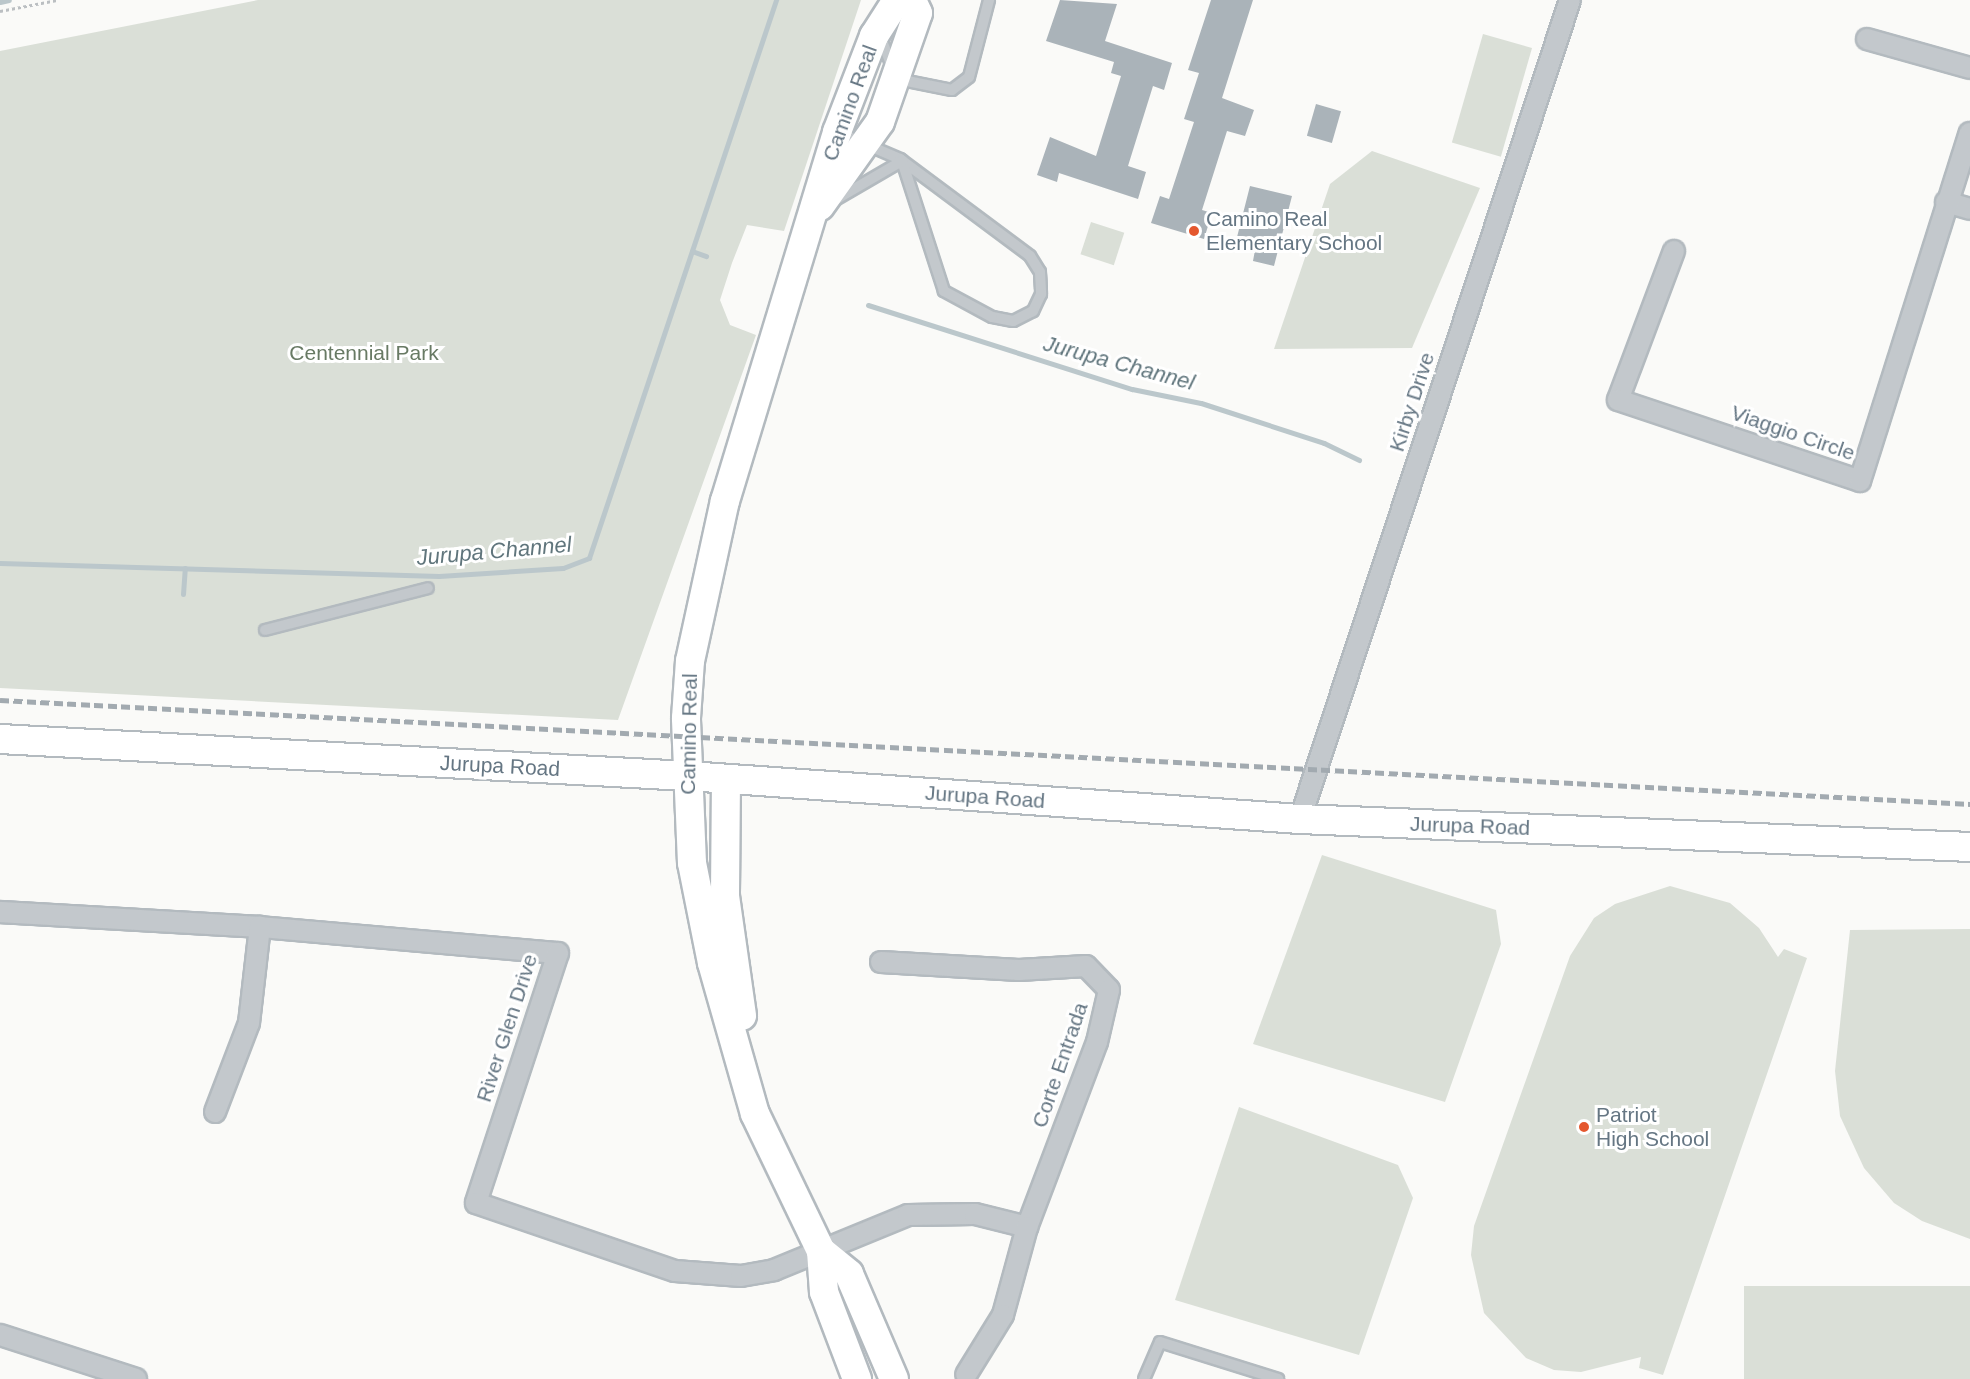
<!DOCTYPE html>
<style>
body{margin:0}
#map{position:relative;width:1970px;height:1379px;overflow:hidden;background:#fafaf8;font-family:Arial,sans-serif}
div>[style]{position:absolute}
.green>*{inset:0;background:#dadfd7;transform-origin:0 0}
.stream>*{height:5px;margin:-2.5px;padding:0 2.5px;transform-origin:2.5px;border-radius:2.5px;background:#bbc7cb}
.building>*{inset:0;background:#aab3b9;transform-origin:0 0}
.path>*{height:3px;margin-top:-1.5px;transform-origin:0;background:repeating-linear-gradient(90deg,#bbbfc2 0 3px,transparent 0 6px)}
.roads{filter:drop-shadow(2px 0 #b3babf) drop-shadow(-2px 0 #b3babf) drop-shadow(0 2px #b3babf) drop-shadow(0 -2px #b3babf)}
.lane>*{height:10px;margin:-5px;padding:0 5px;transform-origin:5px;border-radius:5px;background:#c3c8cc}
.street>*{height:20px;margin:-10px;padding:0 10px;transform-origin:10px;border-radius:10px;background:#c3c8cc}
.secondary>*{height:28px;margin:-14px;padding:0 14px;transform-origin:14px;border-radius:14px;background:#fff}
.rail>*{height:4.5px;margin-top:-2.25px;transform-origin:0;background:repeating-linear-gradient(90deg,#a2aab0 0 9px,transparent 0 13.5px)}
.dots>*{width:16px;height:16px;translate:-50% -50%;box-sizing:border-box;border:3px solid #fff;border-radius:50%}
span{translate:-50% -50%;white-space:nowrap;text-align:center;line-height:1.15;-webkit-text-stroke:6px #fff;paint-order:stroke}
.street-label{font-size:21px;color:#657683}
.poi-label{font-size:21px;color:#657683}
.left{translate:0 -50%;text-align:left}
.park-label{font-size:21px;color:#687a64}
.water-label{font-size:22px;color:#60757c;font-style:italic}
</style>
<div id="map">
<div class="green">
<i style="clip-path:polygon(258px 0,861px 0,784px 231px,747px 225px,732px 263px,720px 300px,730px 325px,756px 335px,618px 720px,0 688px,0 51px)"></i>
<i style="left:1483px;top:34px;width:51px;height:113px;rotate:16deg"></i>
<i style="clip-path:polygon(1372px 151px,1480px 188px,1412px 348px,1274px 349px,1330px 184px)"></i>
<i style="left:1091px;top:222px;width:35px;height:34px;rotate:18deg"></i>
<i style="clip-path:polygon(1322px 855px,1496px 910px,1501px 944px,1445px 1102px,1253px 1044px)"></i>
<i style="clip-path:polygon(1670px 886px,1730px 903px,1759px 928px,1778px 957px,1784px 949px,1807px 958px,1663px 1375px,1639px 1368px,1641px 1357px,1581px 1372px,1554px 1370px,1526px 1358px,1484px 1313px,1471px 1255px,1474px 1226px,1570px 956px,1594px 918px,1615px 904px)"></i>
<i style="clip-path:polygon(1970px 929px,1970px 1239px,1922px 1221px,1894px 1203px,1864px 1168px,1840px 1116px,1835px 1071px,1850px 930px)"></i>
<i style="clip-path:polygon(1239px 1107px,1398px 1165px,1413px 1198px,1359px 1355px,1175px 1300px)"></i>
<i style="left:1744px;top:1286px;width:226px;height:98px"></i>
</div>
<div class="stream">
<i style="left:0;top:2px;width:9px;rotate:-13deg"></i>
<i style="left:692px;top:251px;width:15px;rotate:20deg"></i>
<i style="left:868px;top:305px;width:277px;rotate:17.7deg"></i>
<i style="left:1132px;top:389px;width:70px;rotate:11.5deg"></i>
<i style="left:1201px;top:403px;width:129px;rotate:18deg"></i>
<i style="left:1324px;top:443px;width:39px;rotate:26deg"></i>
<i style="left:0;top:563px;width:439px;rotate:1.7deg"></i>
<i style="left:439px;top:576px;width:124px;rotate:-3.7deg"></i>
<i style="left:563px;top:568px;width:28px;rotate:-21deg"></i>
<i style="left:589px;top:558px;width:589px;rotate:-71.47deg"></i>
<i style="left:183px;top:594px;width:26px;rotate:-86deg"></i>
</div>
<div class="building">
<i style="clip-path:polygon(1060px 0,1117px 4px,1105px 41px,1172px 63px,1164px 90px,1153px 86px,1128px 166px,1146px 172px,1138px 199px,1059px 173px,1057px 182px,1037px 175px,1050px 137px,1096px 156px,1121px 76px,1111px 73px,1114px 62px,1046px 41px)"></i>
<i style="clip-path:polygon(1211px 0,1253px 0,1222px 98px,1254px 110px,1245px 136px,1227px 131px,1202px 210px,1212px 213px,1204px 239px,1151px 223px,1160px 196px,1169px 199px,1194px 122px,1184px 119px,1199px 73px,1188px 70px)"></i>
<i style="left:1316px;top:104px;width:26px;height:33px;rotate:16deg"></i>
<i style="clip-path:polygon(1250px 186px,1292px 196px,1274px 266px,1253px 261px,1255px 250px,1235px 245px)"></i>
</div>
<div class="path">
<i style="left:0;top:11px;width:58px;rotate:-10.9deg"></i>
</div>
<div class="roads">
<div class="lane">
<i style="left:880px;top:36px;width:46px;rotate:68.4deg"></i>
<i style="left:897px;top:79px;width:56px;rotate:11.3deg"></i>
<i style="left:952px;top:90px;width:21px;rotate:-37deg"></i>
<i style="left:969px;top:77px;width:80px;rotate:-75.4deg"></i>
<i style="left:837px;top:132px;width:69px;rotate:23.2deg"></i>
<i style="left:900px;top:159px;width:162px;rotate:36.7deg"></i>
<i style="left:1030px;top:256px;width:19px;rotate:58deg"></i>
<i style="left:1040px;top:272px;width:22px;rotate:87deg"></i>
<i style="left:1041px;top:294px;width:19px;rotate:115deg"></i>
<i style="left:1033px;top:311px;width:22px;rotate:153deg"></i>
<i style="left:1013px;top:321px;width:21px;rotate:-169deg"></i>
<i style="left:992px;top:317px;width:55px;rotate:-151.6deg"></i>
<i style="left:944px;top:291px;width:137px;rotate:-107.9deg"></i>
<i style="left:835px;top:200px;width:78px;rotate:-30.2deg"></i>
<i style="left:265px;top:630px;width:168px;rotate:-14.4deg"></i>
<i style="left:1144px;top:1379px;width:40px;rotate:-66.6deg"></i>
<i style="left:1160px;top:1342px;width:124px;rotate:17.4deg"></i>
</div>
<div class="street">
<i style="left:1867px;top:39px;width:107px;rotate:15.7deg"></i>
<i style="left:1946px;top:202px;width:25px;rotate:16deg"></i>
<i style="left:1674px;top:251px;width:159px;rotate:110.6deg"></i>
<i style="left:1618px;top:400px;width:255px;rotate:18.5deg"></i>
<i style="left:1860px;top:481px;width:365px;rotate:-72.5deg"></i>
<i style="left:1300px;top:819px;width:862px;rotate:-71.75deg"></i>
<i style="left:0;top:912px;width:260px;rotate:3.3deg"></i>
<i style="left:260px;top:927px;width:299px;rotate:5deg"></i>
<i style="left:558px;top:953px;width:263px;rotate:108.2deg"></i>
<i style="left:476px;top:1203px;width:210px;rotate:18.9deg"></i>
<i style="left:675px;top:1271px;width:66px;rotate:4.3deg"></i>
<i style="left:741px;top:1276px;width:34px;rotate:-10deg"></i>
<i style="left:774px;top:1270px;width:145px;rotate:-22.3deg"></i>
<i style="left:908px;top:1215px;width:67px;rotate:-0.9deg"></i>
<i style="left:975px;top:1214px;width:54px;rotate:14deg"></i>
<i style="left:881px;top:962px;width:138px;rotate:3.3deg"></i>
<i style="left:1019px;top:970px;width:67px;rotate:-3.4deg"></i>
<i style="left:1086px;top:966px;width:33px;rotate:46deg"></i>
<i style="left:1109px;top:990px;width:53px;rotate:103deg"></i>
<i style="left:1097px;top:1042px;width:198px;rotate:110.7deg"></i>
<i style="left:1027px;top:1227px;width:91px;rotate:105.3deg"></i>
<i style="left:1003px;top:1315px;width:70px;rotate:121.7deg"></i>
<i style="left:215px;top:1112px;width:95px;rotate:-69.1deg"></i>
<i style="left:249px;top:1023px;width:97px;rotate:-83.5deg"></i>
<i style="left:0;top:1335px;width:143px;rotate:17.9deg"></i>
</div>
<div class="secondary">
<i style="left:820px;top:206px;width:103px;rotate:-54.5deg"></i>
<i style="left:880px;top:122px;width:115px;rotate:-70.8deg"></i>
<i style="left:918px;top:13px;width:14px;rotate:-115deg"></i>
<i style="left:0;top:739px;width:689px;rotate:3.08deg"></i>
<i style="left:688px;top:776px;width:614px;rotate:4.02deg"></i>
<i style="left:1300px;top:819px;width:671px;rotate:2.39deg"></i>
<i style="left:726px;top:779px;width:117px;rotate:90.5deg"></i>
<i style="left:725px;top:896px;width:121px;rotate:81.9deg"></i>
<i style="left:821px;top:1251px;width:36px;rotate:39deg"></i>
<i style="left:849px;top:1274px;width:114px;rotate:66.8deg"></i>
<i style="left:857px;top:1379px;width:93px;rotate:-110.8deg"></i>
<i style="left:824px;top:1292px;width:41px;rotate:-94.2deg"></i>
<i style="left:821px;top:1251px;width:152px;rotate:-115.7deg"></i>
<i style="left:755px;top:1114px;width:157px;rotate:-105.9deg"></i>
<i style="left:712px;top:963px;width:102px;rotate:-101.3deg"></i>
<i style="left:692px;top:863px;width:145px;rotate:-92.4deg"></i>
<i style="left:686px;top:718px;width:57px;rotate:-86deg"></i>
<i style="left:690px;top:661px;width:164px;rotate:-77.7deg"></i>
<i style="left:725px;top:501px;width:386px;rotate:-73.1deg"></i>
<i style="left:837px;top:132px;width:103px;rotate:-68.9deg"></i>
<i style="left:874px;top:36px;width:43px;rotate:-57.4deg"></i>
</div>
</div>
<div class="rail">
<i style="left:0;top:700px;width:1973px;rotate:3.02deg"></i>
</div>
<div class="dots">
<i style="left:1194px;top:231px;background:#e4572e"></i>
<i style="left:1584px;top:1127px;background:#e4572e"></i>
</div>
<div class="street-label">
<span style="left:850px;top:103px;rotate:-70deg">Camino Real</span>
<span style="left:1412px;top:402px;rotate:-72deg">Kirby Drive</span>
<span style="left:1793px;top:433px;rotate:19deg">Viaggio Circle</span>
<span style="left:689px;top:734px;rotate:-89deg">Camino Real</span>
<span style="left:500px;top:766px;rotate:3deg">Jurupa Road</span>
<span style="left:985px;top:797px;rotate:4deg">Jurupa Road</span>
<span style="left:1470px;top:826px;rotate:2deg">Jurupa Road</span>
<span style="left:507px;top:1028px;rotate:-72deg">River Glen Drive</span>
<span style="left:1060px;top:1065px;rotate:-71deg">Corte Entrada</span>
</div>
<div class="poi-label">
<span class="left" style="left:1206px;top:231px">Camino Real<br>Elementary School</span>
<span class="left" style="left:1596px;top:1127px">Patriot<br>High School</span>
</div>
<div class="park-label">
<span style="left:364px;top:353px">Centennial Park</span>
</div>
<div class="water-label">
<span style="left:1119px;top:363px;rotate:15deg">Jurupa Channel</span>
<span style="left:494px;top:551px;rotate:-5deg">Jurupa Channel</span>
</div>
</div>
